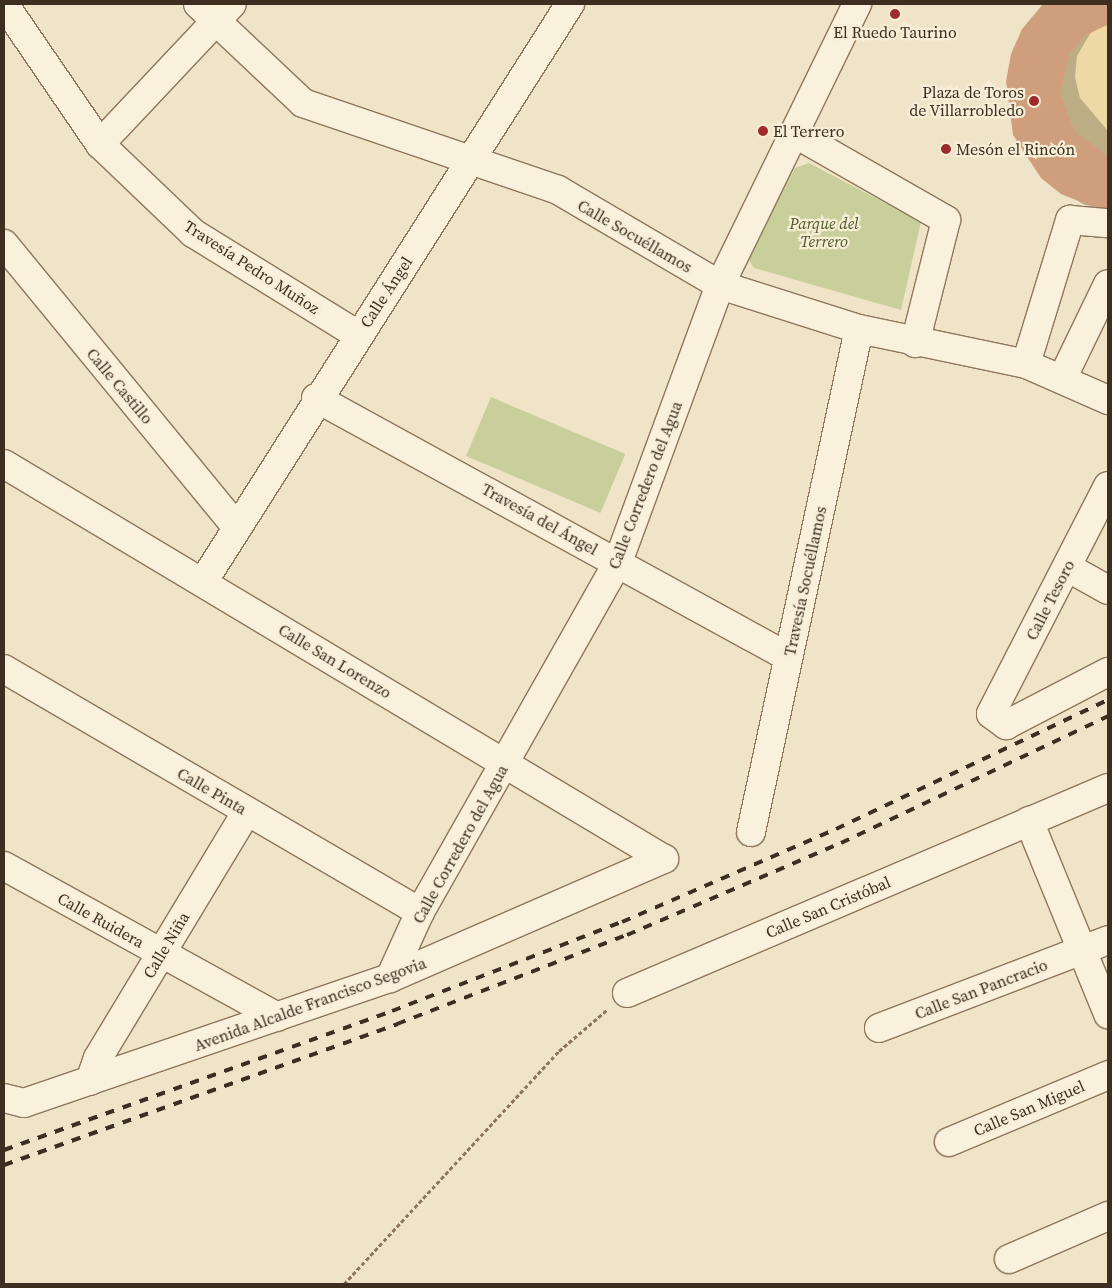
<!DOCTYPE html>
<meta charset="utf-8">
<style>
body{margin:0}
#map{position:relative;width:1112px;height:1288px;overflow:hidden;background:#f0e4c8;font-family:"Source Serif 4",serif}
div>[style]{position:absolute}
.green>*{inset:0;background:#c9cf9b;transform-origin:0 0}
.sand>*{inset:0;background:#ecd9a5}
.shadow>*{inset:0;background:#0003}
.building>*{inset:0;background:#cf9f7d}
.path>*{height:3px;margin-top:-1.5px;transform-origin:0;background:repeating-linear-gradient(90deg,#8d765c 0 4px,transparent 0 6.5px)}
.roads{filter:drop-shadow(1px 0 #8d765c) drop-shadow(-1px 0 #8d765c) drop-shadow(0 1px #8d765c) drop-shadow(0 -1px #8d765c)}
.minor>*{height:28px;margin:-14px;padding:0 14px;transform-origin:14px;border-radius:14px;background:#faf1dc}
.rail>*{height:4px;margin-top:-2px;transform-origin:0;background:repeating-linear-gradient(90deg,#3d2e20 0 9px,transparent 0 18px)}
.dots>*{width:14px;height:14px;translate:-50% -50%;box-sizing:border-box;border:2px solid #f7eed8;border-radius:50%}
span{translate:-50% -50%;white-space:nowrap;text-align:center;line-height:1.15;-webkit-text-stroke:4.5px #f7eed8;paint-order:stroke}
.poi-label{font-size:16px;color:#3d2e20}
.right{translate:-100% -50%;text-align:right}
.left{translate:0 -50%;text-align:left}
.park-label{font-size:16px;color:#4d5a26;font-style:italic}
.street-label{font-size:16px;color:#3d2e20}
.frame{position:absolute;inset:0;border:5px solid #3d2e20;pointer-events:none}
</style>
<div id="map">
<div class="green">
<i style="clip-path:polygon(809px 163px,921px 222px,901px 310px,754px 268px,747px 257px,795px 168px)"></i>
<i style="left:491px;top:397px;width:146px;height:64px;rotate:23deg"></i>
</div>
<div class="sand">
<i style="clip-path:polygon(1108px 24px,1108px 155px,1075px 132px,1060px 94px,1070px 54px,1083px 37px)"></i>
</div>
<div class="shadow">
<i style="clip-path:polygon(1048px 4px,1108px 4px,1108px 25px,1091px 32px,1077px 56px,1075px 77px,1080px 98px,1108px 131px,1108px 208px,1084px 205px,1042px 177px,1023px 30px)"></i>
</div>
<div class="building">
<i style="clip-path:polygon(1043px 4px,1108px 4px,1108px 24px,1083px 37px,1070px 54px,1060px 94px,1075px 132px,1108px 155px,1108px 213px,1061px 194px,1041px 178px,1013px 135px,1006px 81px,1011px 54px,1022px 29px)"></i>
</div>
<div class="path">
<i style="left:344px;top:1284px;width:317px;rotate:-47.3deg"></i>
<i style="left:559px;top:1051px;width:65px;rotate:-40.6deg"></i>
</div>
<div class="roads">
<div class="minor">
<i style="left:4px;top:4px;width:170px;rotate:55.6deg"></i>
<i style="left:100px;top:144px;width:129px;rotate:43.7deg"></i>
<i style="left:193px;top:233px;width:194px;rotate:31.7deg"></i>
<i style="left:198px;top:4px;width:144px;rotate:43.3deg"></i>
<i style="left:303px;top:103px;width:269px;rotate:18.8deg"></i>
<i style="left:558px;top:190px;width:188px;rotate:30.4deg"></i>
<i style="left:720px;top:285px;width:146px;rotate:17.6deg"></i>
<i style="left:859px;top:329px;width:171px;rotate:11.8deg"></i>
<i style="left:1026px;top:364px;width:90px;rotate:23.7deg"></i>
<i style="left:796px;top:134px;width:173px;rotate:29.8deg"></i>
<i style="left:946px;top:220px;width:127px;rotate:104.1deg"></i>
<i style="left:100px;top:144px;width:192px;rotate:-46.7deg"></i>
<i style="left:4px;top:244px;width:367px;rotate:50.6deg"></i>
<i style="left:1026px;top:364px;width:151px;rotate:-73deg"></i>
<i style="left:1070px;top:220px;width:38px;rotate:5deg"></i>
<i style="left:1063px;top:377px;width:103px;rotate:-64.2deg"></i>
<i style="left:316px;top:398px;width:538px;rotate:28.75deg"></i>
<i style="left:4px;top:464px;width:769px;rotate:30.9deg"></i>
<i style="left:1108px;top:486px;width:256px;rotate:117.2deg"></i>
<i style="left:991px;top:714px;width:19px;rotate:36deg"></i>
<i style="left:1006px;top:725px;width:115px;rotate:-27.5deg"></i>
<i style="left:1067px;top:567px;width:47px;rotate:29.3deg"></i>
<i style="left:203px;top:582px;width:685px;rotate:-57.59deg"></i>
<i style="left:4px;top:669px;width:482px;rotate:30.3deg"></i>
<i style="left:1029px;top:821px;width:209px;rotate:67.7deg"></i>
<i style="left:751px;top:832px;width:514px;rotate:-77.88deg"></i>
<i style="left:4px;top:866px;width:312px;rotate:28.9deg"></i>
<i style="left:390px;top:978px;width:72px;rotate:-65.6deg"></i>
<i style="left:420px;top:912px;width:402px;rotate:-60.5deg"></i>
<i style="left:618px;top:562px;width:295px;rotate:-69.8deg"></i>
<i style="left:720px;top:285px;width:313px;rotate:-64deg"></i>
<i style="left:627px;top:993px;width:523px;rotate:-23.08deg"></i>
<i style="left:879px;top:1028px;width:245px;rotate:-21deg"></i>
<i style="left:90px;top:1081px;width:24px;rotate:-71deg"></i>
<i style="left:98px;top:1058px;width:288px;rotate:-58.9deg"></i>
<i style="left:4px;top:1098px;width:21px;rotate:14deg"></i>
<i style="left:24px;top:1103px;width:387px;rotate:-18.9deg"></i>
<i style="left:390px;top:978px;width:299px;rotate:-23.5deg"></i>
<i style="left:949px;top:1142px;width:173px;rotate:-22.8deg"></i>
<i style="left:1009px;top:1259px;width:108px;rotate:-23.5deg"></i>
</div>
</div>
<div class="rail">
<i style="left:4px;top:1150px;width:412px;rotate:-19.7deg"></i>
<i style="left:392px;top:1011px;width:247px;rotate:-21.2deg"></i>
<i style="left:622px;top:922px;width:233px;rotate:-23.5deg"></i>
<i style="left:836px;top:829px;width:301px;rotate:-25.4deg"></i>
<i style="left:4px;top:1165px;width:418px;rotate:-19.7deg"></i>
<i style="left:397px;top:1024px;width:247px;rotate:-21.2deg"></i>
<i style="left:627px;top:935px;width:233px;rotate:-23.3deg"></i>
<i style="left:841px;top:843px;width:296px;rotate:-25.4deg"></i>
</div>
<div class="dots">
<i style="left:895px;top:14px;background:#9e2a2b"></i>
<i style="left:1034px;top:101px;background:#9e2a2b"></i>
<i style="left:763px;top:131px;background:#9e2a2b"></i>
<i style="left:946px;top:149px;background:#9e2a2b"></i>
</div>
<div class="poi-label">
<span style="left:895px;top:32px">El Ruedo Taurino</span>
<span class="right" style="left:1024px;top:101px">Plaza de Toros<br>de Villarrobledo</span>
<span class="left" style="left:773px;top:131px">El Terrero</span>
<span class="left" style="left:956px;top:149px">Mesón el Rincón</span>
</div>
<div class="park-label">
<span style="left:824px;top:232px">Parque del<br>Terrero</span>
</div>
<div class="street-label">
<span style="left:635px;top:236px;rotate:30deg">Calle Socuéllamos</span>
<span style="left:252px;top:267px;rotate:33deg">Travesía Pedro Muñoz</span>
<span style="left:386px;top:292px;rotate:-57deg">Calle Ángel</span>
<span style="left:120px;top:386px;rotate:50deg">Calle Castillo</span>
<span style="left:645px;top:485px;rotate:-69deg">Calle Corredero del Agua</span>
<span style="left:540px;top:519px;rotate:29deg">Travesía del Ángel</span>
<span style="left:805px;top:581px;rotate:-78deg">Travesía Socuéllamos</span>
<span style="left:1050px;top:600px;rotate:-63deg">Calle Tesoro</span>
<span style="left:335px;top:661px;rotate:31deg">Calle San Lorenzo</span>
<span style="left:212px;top:791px;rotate:30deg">Calle Pinta</span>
<span style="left:460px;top:844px;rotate:-61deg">Calle Corredero del Agua</span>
<span style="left:828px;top:907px;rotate:-23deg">Calle San Cristóbal</span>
<span style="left:101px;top:920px;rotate:29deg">Calle Ruidera</span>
<span style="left:166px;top:945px;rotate:-59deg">Calle Niña</span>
<span style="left:981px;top:989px;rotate:-21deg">Calle San Pancracio</span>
<span style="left:310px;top:1004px;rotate:-20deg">Avenida Alcalde Francisco Segovia</span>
<span style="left:1029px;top:1108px;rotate:-23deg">Calle San Miguel</span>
</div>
<div class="frame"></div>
</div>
